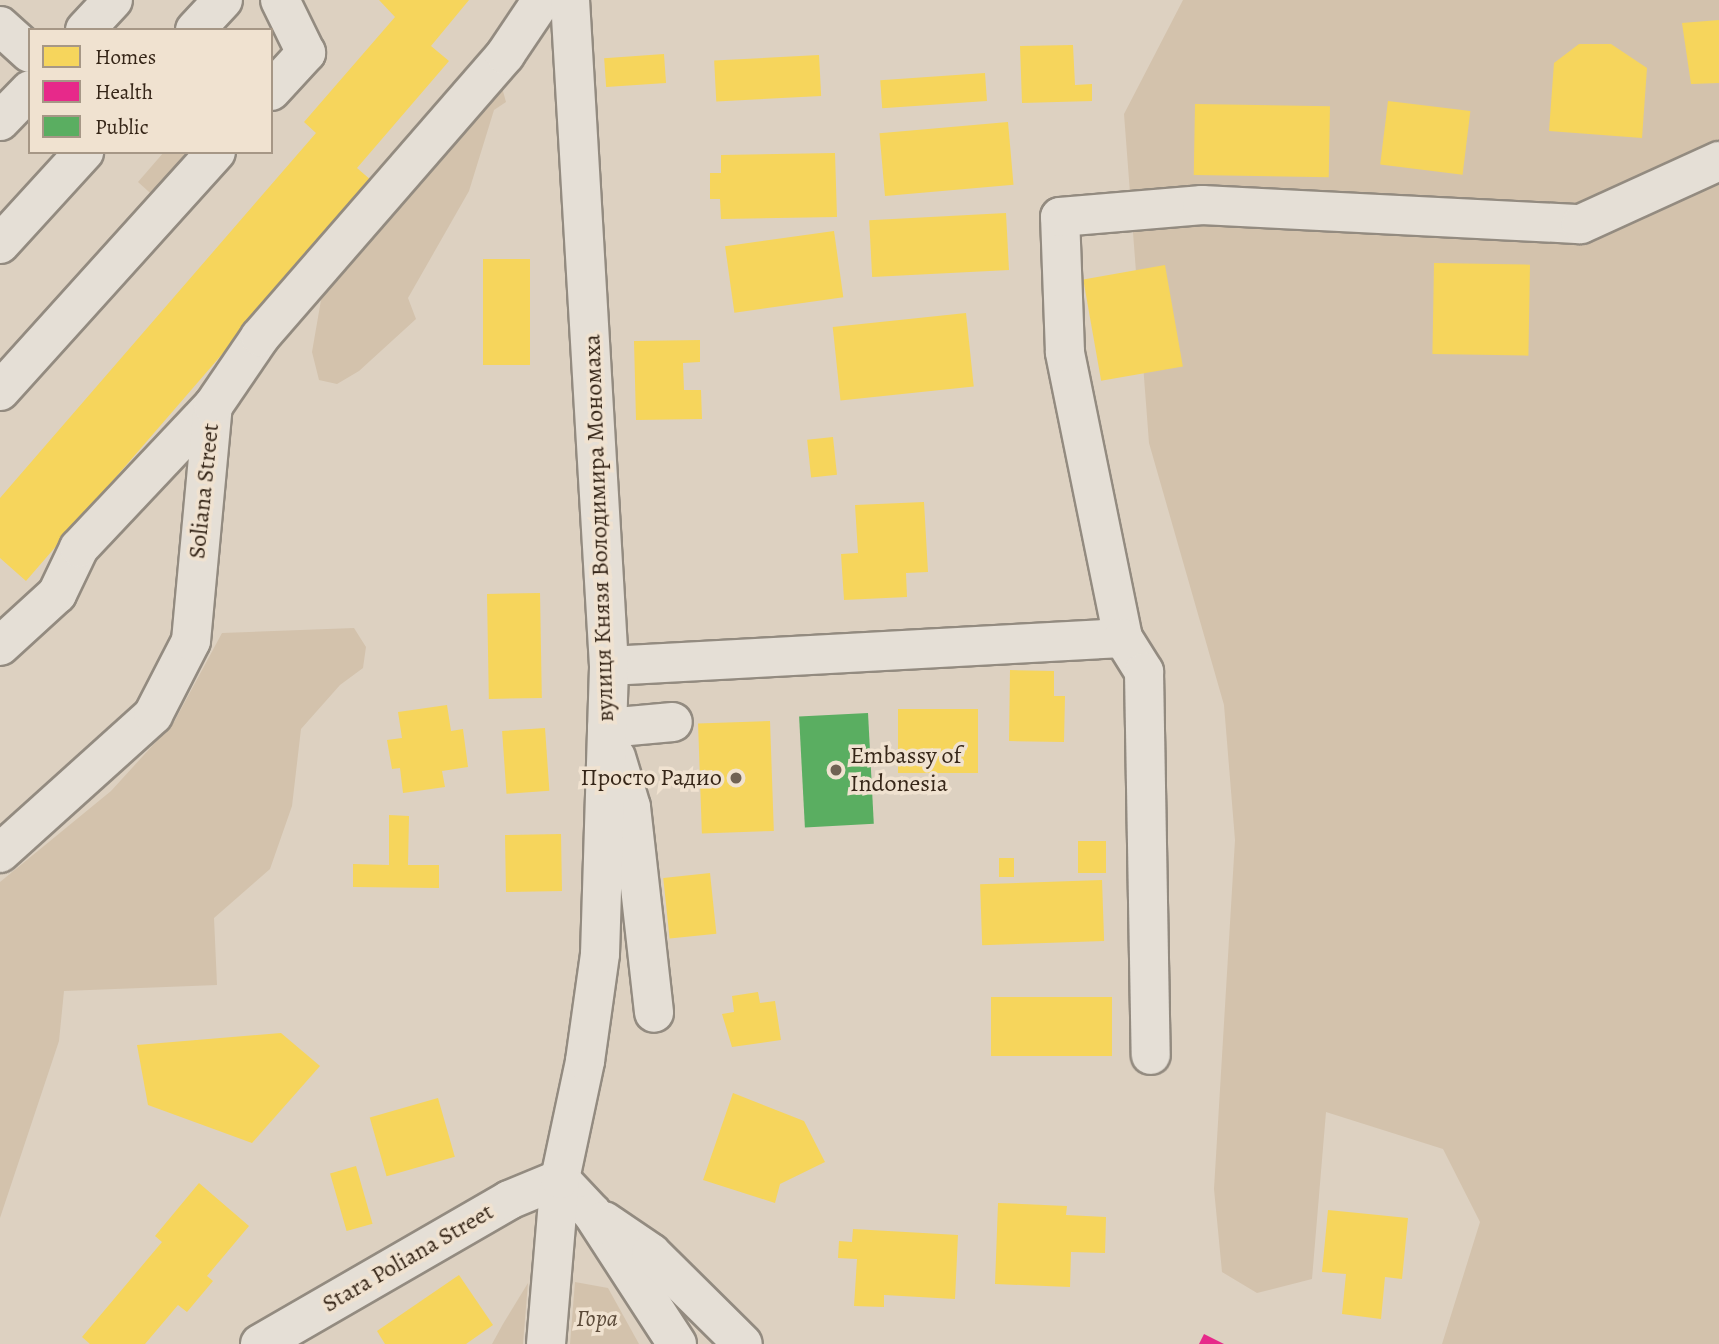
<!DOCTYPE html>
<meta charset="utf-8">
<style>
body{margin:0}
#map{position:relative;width:1719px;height:1344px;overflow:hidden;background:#ddd1c1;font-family:Alegreya,serif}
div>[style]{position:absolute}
.green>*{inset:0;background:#d3c2ac}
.homes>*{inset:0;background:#f6d55c;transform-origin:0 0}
.health>*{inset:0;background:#e7298a}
.public>*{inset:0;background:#5aae61;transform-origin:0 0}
.roads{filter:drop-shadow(2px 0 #938b80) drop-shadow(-2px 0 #938b80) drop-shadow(0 2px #938b80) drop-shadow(0 -2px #938b80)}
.minor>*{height:38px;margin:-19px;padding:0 19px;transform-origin:19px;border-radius:19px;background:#e5dfd6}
.dots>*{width:19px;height:19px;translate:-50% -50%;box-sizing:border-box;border:4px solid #f0e2d0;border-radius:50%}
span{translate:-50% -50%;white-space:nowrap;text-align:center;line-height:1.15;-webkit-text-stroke:7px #f0e2d0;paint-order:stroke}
.street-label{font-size:24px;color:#362618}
.poi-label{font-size:24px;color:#362618}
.left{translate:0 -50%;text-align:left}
.right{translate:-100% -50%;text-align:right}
.park-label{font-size:24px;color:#5b4a39;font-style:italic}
.legend{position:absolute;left:28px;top:28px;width:245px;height:126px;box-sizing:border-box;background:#f0e2d0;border:2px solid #a69786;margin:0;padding:9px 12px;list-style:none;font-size:21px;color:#362618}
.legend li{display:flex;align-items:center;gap:14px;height:35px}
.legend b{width:35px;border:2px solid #a69786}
</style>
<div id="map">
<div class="green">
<i style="clip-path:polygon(1183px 0,1719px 0,1719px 1344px,1442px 1344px,1480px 1222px,1443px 1149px,1326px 1112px,1312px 1279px,1257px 1293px,1222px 1272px,1214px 1189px,1235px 840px,1224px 705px,1149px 443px,1124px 114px)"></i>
<i style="clip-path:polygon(501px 84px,506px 102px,494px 110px,469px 191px,408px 298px,416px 319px,359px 371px,337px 384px,319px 380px,312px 352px,321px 300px,363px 235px)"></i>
<i style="clip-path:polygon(164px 152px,200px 152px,158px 200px,138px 182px)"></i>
<i style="clip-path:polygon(354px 628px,366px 647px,363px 668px,340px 685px,301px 729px,292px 806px,270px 869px,214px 918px,217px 985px,64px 991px,59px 1041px,0 1218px,0 882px,111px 791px,174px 722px,222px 633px)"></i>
<i style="clip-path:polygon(575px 1282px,608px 1288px,639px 1344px,570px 1344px)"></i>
<i style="clip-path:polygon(528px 1283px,523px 1344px,492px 1344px,503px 1324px)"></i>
</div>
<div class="homes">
<i style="clip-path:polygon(379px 0,469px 0,431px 46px,449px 61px,357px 168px,372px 181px,26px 581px,0 558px,0 498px,316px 133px,304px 122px,395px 17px)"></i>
<i style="clip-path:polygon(1719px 20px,1719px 83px,1691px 84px,1682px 23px)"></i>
<i style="clip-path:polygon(1579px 44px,1611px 44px,1647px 68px,1642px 138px,1549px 131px,1554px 63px)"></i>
<i style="clip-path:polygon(1073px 45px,1075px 85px,1092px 84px,1092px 101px,1022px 103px,1020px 46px)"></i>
<i style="left:664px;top:54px;width:29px;height:60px;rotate:86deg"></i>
<i style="left:819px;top:55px;width:41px;height:105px;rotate:87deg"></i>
<i style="left:985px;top:73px;width:28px;height:105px;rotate:86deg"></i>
<i style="left:1388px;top:101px;width:83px;height:64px;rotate:7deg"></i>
<i style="left:1195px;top:104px;width:135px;height:71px;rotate:1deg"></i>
<i style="left:1008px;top:122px;width:63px;height:129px;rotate:85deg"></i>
<i style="clip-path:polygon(835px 153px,837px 217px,721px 219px,720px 199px,710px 199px,710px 173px,721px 173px,721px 155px)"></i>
<i style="left:1006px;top:213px;width:57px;height:137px;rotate:87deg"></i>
<i style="left:834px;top:231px;width:67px;height:110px;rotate:82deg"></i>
<i style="left:483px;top:259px;width:47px;height:106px"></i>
<i style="left:1434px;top:263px;width:96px;height:91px;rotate:1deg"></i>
<i style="left:1165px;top:265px;width:103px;height:83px;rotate:80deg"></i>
<i style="left:966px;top:313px;width:74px;height:134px;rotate:84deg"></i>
<i style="clip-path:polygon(700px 340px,700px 362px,683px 363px,684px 390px,701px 390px,702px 419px,636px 420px,634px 341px)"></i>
<i style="left:833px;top:437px;width:38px;height:26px;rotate:84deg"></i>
<i style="clip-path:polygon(924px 502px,928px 572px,906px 573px,907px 597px,844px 600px,841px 554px,858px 553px,855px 505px)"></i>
<i style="left:540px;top:593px;width:105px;height:53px;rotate:89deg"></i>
<i style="clip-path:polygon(1010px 670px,1054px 671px,1054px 696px,1065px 696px,1064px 742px,1009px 741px)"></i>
<i style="clip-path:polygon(447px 705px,451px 731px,463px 729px,468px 767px,442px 771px,445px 787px,403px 793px,400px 768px,392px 769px,387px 740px,402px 738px,398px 712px)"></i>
<i style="left:898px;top:709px;width:80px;height:64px"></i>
<i style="left:770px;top:721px;width:110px;height:72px;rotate:88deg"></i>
<i style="left:545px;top:728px;width:63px;height:43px;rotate:86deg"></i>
<i style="clip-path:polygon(389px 815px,409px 816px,408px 865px,439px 865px,439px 888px,353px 887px,353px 864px,389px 865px)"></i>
<i style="left:561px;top:834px;width:57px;height:56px;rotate:89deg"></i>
<i style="left:1078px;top:841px;width:28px;height:32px"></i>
<i style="left:1014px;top:858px;width:19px;height:15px;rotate:90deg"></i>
<i style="left:710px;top:873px;width:61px;height:47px;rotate:84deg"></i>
<i style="left:1102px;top:880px;width:61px;height:122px;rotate:88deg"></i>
<i style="clip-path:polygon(758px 992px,760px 1003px,775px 1001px,781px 1040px,732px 1047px,722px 1014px,734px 1012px,732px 996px)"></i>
<i style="left:991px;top:997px;width:121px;height:59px"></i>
<i style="clip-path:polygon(281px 1033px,320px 1066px,252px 1143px,148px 1105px,137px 1045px)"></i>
<i style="clip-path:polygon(733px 1093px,804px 1121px,825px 1162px,780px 1184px,775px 1203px,703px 1180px)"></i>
<i style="left:438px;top:1098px;width:61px;height:71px;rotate:74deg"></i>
<i style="left:356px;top:1166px;width:60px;height:27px;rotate:74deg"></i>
<i style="clip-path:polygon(199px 1183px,249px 1226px,207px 1276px,213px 1281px,187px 1312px,178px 1305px,145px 1344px,90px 1344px,82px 1337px,162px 1242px,155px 1236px)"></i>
<i style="clip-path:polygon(998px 1203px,1067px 1206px,1066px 1215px,1106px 1217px,1105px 1253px,1071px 1252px,1070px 1287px,995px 1284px)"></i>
<i style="clip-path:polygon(1328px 1210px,1408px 1218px,1402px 1279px,1385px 1277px,1381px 1319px,1342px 1314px,1346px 1274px,1322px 1272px)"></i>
<i style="clip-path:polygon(853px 1229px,958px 1235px,955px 1299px,884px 1295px,884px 1307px,854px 1306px,857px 1259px,838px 1258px,839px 1241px,852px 1242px)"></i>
<i style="clip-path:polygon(459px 1275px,493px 1325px,466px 1344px,385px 1344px,377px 1331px)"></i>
</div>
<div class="health">
<i style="clip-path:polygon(1204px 1334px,1224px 1344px,1199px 1344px)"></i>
</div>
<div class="public">
<i style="left:868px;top:713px;width:111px;height:69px;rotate:87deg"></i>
</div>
<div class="roads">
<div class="minor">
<i style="left:0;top:26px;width:40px;rotate:42deg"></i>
<i style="left:85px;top:30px;width:41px;rotate:-47deg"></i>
<i style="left:195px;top:30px;width:41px;rotate:-47deg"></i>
<i style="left:271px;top:91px;width:52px;rotate:-47.4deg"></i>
<i style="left:306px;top:53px;width:59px;rotate:-116.1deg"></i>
<i style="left:0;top:121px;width:43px;rotate:-45.9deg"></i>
<i style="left:0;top:244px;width:125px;rotate:-47.6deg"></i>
<i style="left:0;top:391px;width:322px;rotate:-47.9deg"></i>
<i style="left:1123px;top:638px;width:292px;rotate:-101.5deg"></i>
<i style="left:1065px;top:352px;width:135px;rotate:-92.1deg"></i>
<i style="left:1060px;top:217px;width:143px;rotate:-4.8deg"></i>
<i style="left:1202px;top:205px;width:379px;rotate:2.9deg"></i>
<i style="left:1581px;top:224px;width:152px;rotate:-24.5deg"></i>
<i style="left:0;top:646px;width:77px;rotate:-42.4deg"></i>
<i style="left:57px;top:594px;width:51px;rotate:-64.4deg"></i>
<i style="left:79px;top:548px;width:195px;rotate:-46.7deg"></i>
<i style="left:609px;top:666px;width:515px;rotate:-3.12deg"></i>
<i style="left:1123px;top:638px;width:40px;rotate:58deg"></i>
<i style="left:1144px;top:672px;width:383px;rotate:89deg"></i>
<i style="left:607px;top:728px;width:66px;rotate:-5.2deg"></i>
<i style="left:616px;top:757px;width:52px;rotate:73.3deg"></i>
<i style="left:631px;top:807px;width:207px;rotate:83.6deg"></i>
<i style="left:0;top:853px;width:206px;rotate:-42deg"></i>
<i style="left:153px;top:715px;width:83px;rotate:-62.8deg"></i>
<i style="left:191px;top:641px;width:236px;rotate:-84.7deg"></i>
<i style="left:213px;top:406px;width:83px;rotate:-55.7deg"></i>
<i style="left:260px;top:337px;width:374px;rotate:-49deg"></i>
<i style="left:505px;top:55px;width:66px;rotate:-56.1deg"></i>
<i style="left:560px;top:1179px;width:47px;rotate:46.7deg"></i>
<i style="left:592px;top:1213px;width:156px;rotate:57deg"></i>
<i style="left:604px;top:1221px;width:57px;rotate:34.2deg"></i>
<i style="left:651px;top:1253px;width:129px;rotate:44.7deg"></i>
<i style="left:260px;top:1344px;width:288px;rotate:-30deg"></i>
<i style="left:509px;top:1200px;width:55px;rotate:-22.4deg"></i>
<i style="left:546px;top:1344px;width:166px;rotate:-85.2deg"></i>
<i style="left:560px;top:1179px;width:121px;rotate:-78deg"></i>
<i style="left:585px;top:1061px;width:108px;rotate:-82deg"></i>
<i style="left:600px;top:954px;width:288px;rotate:-88.2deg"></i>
<i style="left:609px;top:666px;width:667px;rotate:-93.35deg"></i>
</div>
</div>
<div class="dots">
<i style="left:836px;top:770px;background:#706253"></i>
<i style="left:736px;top:778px;background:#706253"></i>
</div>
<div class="street-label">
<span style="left:204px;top:491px;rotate:-84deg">Soliana Street</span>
<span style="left:599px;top:528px;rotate:-92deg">вулиця Князя Володимира Мономаха</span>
<span style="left:408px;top:1258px;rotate:-30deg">Stara Poliana Street</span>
</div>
<div class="poi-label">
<span class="left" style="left:850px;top:770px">Embassy of<br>Indonesia</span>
<span class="right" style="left:722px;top:778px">Просто Радио</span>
</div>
<div class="park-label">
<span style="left:597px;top:1319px">Гора</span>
</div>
<ul class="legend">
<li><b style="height:19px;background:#f6d55c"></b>Homes</li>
<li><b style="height:19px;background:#e7298a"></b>Health</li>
<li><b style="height:19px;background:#5aae61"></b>Public</li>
</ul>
</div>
